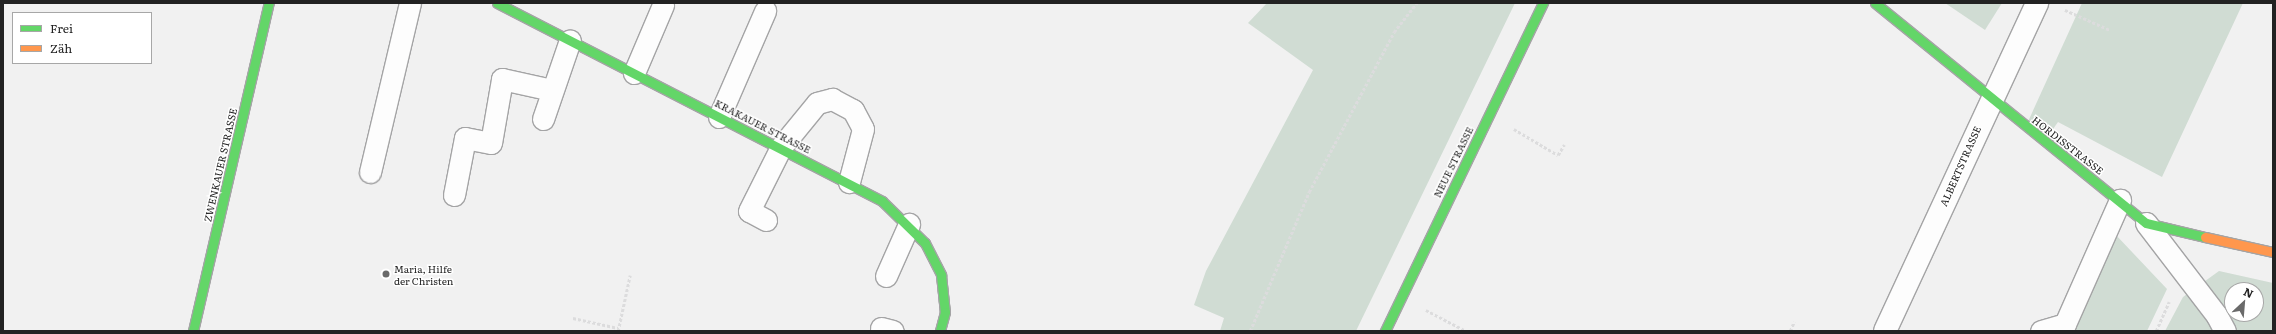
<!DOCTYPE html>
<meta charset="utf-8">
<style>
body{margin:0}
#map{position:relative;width:2276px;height:334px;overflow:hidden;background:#f1f1f1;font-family:Literata,serif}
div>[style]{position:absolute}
.green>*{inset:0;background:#d0dcd3}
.path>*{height:2.5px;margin-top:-1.25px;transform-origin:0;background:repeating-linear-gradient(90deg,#dcdcdd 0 3px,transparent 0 5px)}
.roads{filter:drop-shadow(1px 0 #a4a4a5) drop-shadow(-1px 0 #a4a4a5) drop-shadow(0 1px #a4a4a5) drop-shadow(0 -1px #a4a4a5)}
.lane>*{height:21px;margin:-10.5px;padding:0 10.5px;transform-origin:10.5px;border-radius:10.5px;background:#fdfdfd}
.street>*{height:22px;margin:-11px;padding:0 11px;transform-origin:11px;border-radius:11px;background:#fdfdfd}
.fast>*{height:9px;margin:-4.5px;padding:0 4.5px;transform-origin:4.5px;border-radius:4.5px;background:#63d668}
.slow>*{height:9px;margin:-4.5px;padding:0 4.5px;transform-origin:4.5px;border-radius:4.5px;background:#ff974d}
.dots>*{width:11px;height:11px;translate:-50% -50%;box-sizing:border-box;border:2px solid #fff;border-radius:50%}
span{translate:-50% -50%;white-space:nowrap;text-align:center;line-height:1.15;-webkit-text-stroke:3px #fff;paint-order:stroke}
.street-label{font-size:10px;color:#222}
.poi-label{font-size:10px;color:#222}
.left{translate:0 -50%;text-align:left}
.frame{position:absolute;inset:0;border:4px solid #222;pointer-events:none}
.legend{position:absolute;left:12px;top:12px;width:140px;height:52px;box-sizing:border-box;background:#fff;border:1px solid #a7a7a7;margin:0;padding:5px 7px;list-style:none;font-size:12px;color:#222}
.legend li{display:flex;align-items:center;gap:8px;height:20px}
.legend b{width:20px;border:1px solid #a7a7a7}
.north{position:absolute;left:2224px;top:282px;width:40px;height:40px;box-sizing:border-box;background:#fff;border:1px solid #a7a7a7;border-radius:50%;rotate:26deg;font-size:11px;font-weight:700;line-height:16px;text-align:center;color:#222}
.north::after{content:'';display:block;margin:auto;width:14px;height:18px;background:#6a6a6a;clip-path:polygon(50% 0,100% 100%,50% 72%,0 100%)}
</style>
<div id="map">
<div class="green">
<i style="clip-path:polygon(1267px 3px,1515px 3px,1356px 331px,1220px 331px,1224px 318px,1194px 305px,1206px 271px,1313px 70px,1248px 23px)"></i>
<i style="clip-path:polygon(1945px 3px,2002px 3px,1985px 30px)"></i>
<i style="clip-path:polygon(2082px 3px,2243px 3px,2162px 177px,2058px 122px,2044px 142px,2026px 126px)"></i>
<i style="clip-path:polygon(2115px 234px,2167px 289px,2147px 331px,2041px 331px,2065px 324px)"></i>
<i style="clip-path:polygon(evenodd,2219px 271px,2273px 283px,2273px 331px,2165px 331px,2183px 297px,2219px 271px,2232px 290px,2256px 290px,2256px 314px,2232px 314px,2232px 290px)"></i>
</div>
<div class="path">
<i style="left:2065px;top:10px;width:49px;rotate:24deg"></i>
<i style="left:1514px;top:129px;width:51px;rotate:30.6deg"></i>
<i style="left:1558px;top:155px;width:12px;rotate:-59deg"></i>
<i style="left:1426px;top:310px;width:45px;rotate:27.7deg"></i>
<i style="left:573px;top:318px;width:46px;rotate:12.5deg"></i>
<i style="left:618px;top:331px;width:57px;rotate:-77.9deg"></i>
<i style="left:1250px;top:331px;width:151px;rotate:-67deg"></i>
<i style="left:1309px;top:192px;width:181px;rotate:-62deg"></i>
<i style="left:1394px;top:32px;width:37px;rotate:-52deg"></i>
<i style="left:1790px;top:331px;width:10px;rotate:-66deg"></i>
<i style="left:2156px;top:331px;width:32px;rotate:-66deg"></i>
</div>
<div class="roads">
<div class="lane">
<i style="left:634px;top:73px;width:74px;rotate:-66.9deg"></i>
<i style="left:719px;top:117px;width:116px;rotate:-66.5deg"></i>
<i style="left:543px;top:119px;width:83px;rotate:-71.1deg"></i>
<i style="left:370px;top:172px;width:174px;rotate:-76.7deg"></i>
<i style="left:454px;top:195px;width:58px;rotate:-79.1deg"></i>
<i style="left:465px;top:138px;width:26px;rotate:11deg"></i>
<i style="left:491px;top:143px;width:65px;rotate:-80.2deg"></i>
<i style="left:502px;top:79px;width:51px;rotate:12.4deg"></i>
<i style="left:766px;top:220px;width:19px;rotate:-152deg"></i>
<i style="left:749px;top:211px;width:72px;rotate:-63.4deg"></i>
<i style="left:781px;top:147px;width:57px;rotate:-50.7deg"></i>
<i style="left:817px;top:103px;width:16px;rotate:-15deg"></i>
<i style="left:832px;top:99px;width:24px;rotate:28deg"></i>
<i style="left:853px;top:110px;width:21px;rotate:62deg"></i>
<i style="left:863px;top:129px;width:55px;rotate:104.8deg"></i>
<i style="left:2146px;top:223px;width:117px;rotate:52.6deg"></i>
<i style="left:2217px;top:316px;width:17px;rotate:62deg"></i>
<i style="left:886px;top:276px;width:57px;rotate:-66.1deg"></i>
<i style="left:881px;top:328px;width:12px;rotate:14deg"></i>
<i style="left:2041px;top:331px;width:25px;rotate:-16deg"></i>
<i style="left:2065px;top:324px;width:136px;rotate:-66.1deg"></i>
</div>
<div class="street">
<i style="left:1885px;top:331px;width:362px;rotate:-65.1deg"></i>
</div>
<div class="fast">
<i style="left:497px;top:3px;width:433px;rotate:27.2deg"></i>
<i style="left:882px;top:201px;width:60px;rotate:44.3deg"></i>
<i style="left:925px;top:243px;width:36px;rotate:63deg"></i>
<i style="left:941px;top:275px;width:37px;rotate:84deg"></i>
<i style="left:945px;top:312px;width:20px;rotate:105deg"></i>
<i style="left:1875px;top:3px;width:349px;rotate:39.1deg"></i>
<i style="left:2146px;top:223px;width:61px;rotate:13.3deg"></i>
<i style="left:193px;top:331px;width:337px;rotate:-77deg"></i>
<i style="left:1385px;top:331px;width:364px;rotate:-64.3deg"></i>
</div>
<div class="slow">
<i style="left:2205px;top:237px;width:70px;rotate:12.4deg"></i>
</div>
</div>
<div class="dots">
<i style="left:386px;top:274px;background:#6a6a6a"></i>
</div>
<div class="street-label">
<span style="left:763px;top:126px;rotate:27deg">KRAKAUER STRASSE</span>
<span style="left:2068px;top:145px;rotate:38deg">HORDISSTRASSE</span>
<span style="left:1453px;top:162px;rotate:-64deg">NEUE STRASSE</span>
<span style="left:220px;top:165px;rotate:-77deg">ZWENKAUER STRASSE</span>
<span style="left:1960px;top:166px;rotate:-66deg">ALBERTSTRASSE</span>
</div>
<div class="poi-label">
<span class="left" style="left:394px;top:274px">Maria, Hilfe<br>der Christen</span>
</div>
<div class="frame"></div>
<ul class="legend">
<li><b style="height:5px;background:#63d668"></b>Frei</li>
<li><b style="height:5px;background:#ff974d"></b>Zäh</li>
</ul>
<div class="north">N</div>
</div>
